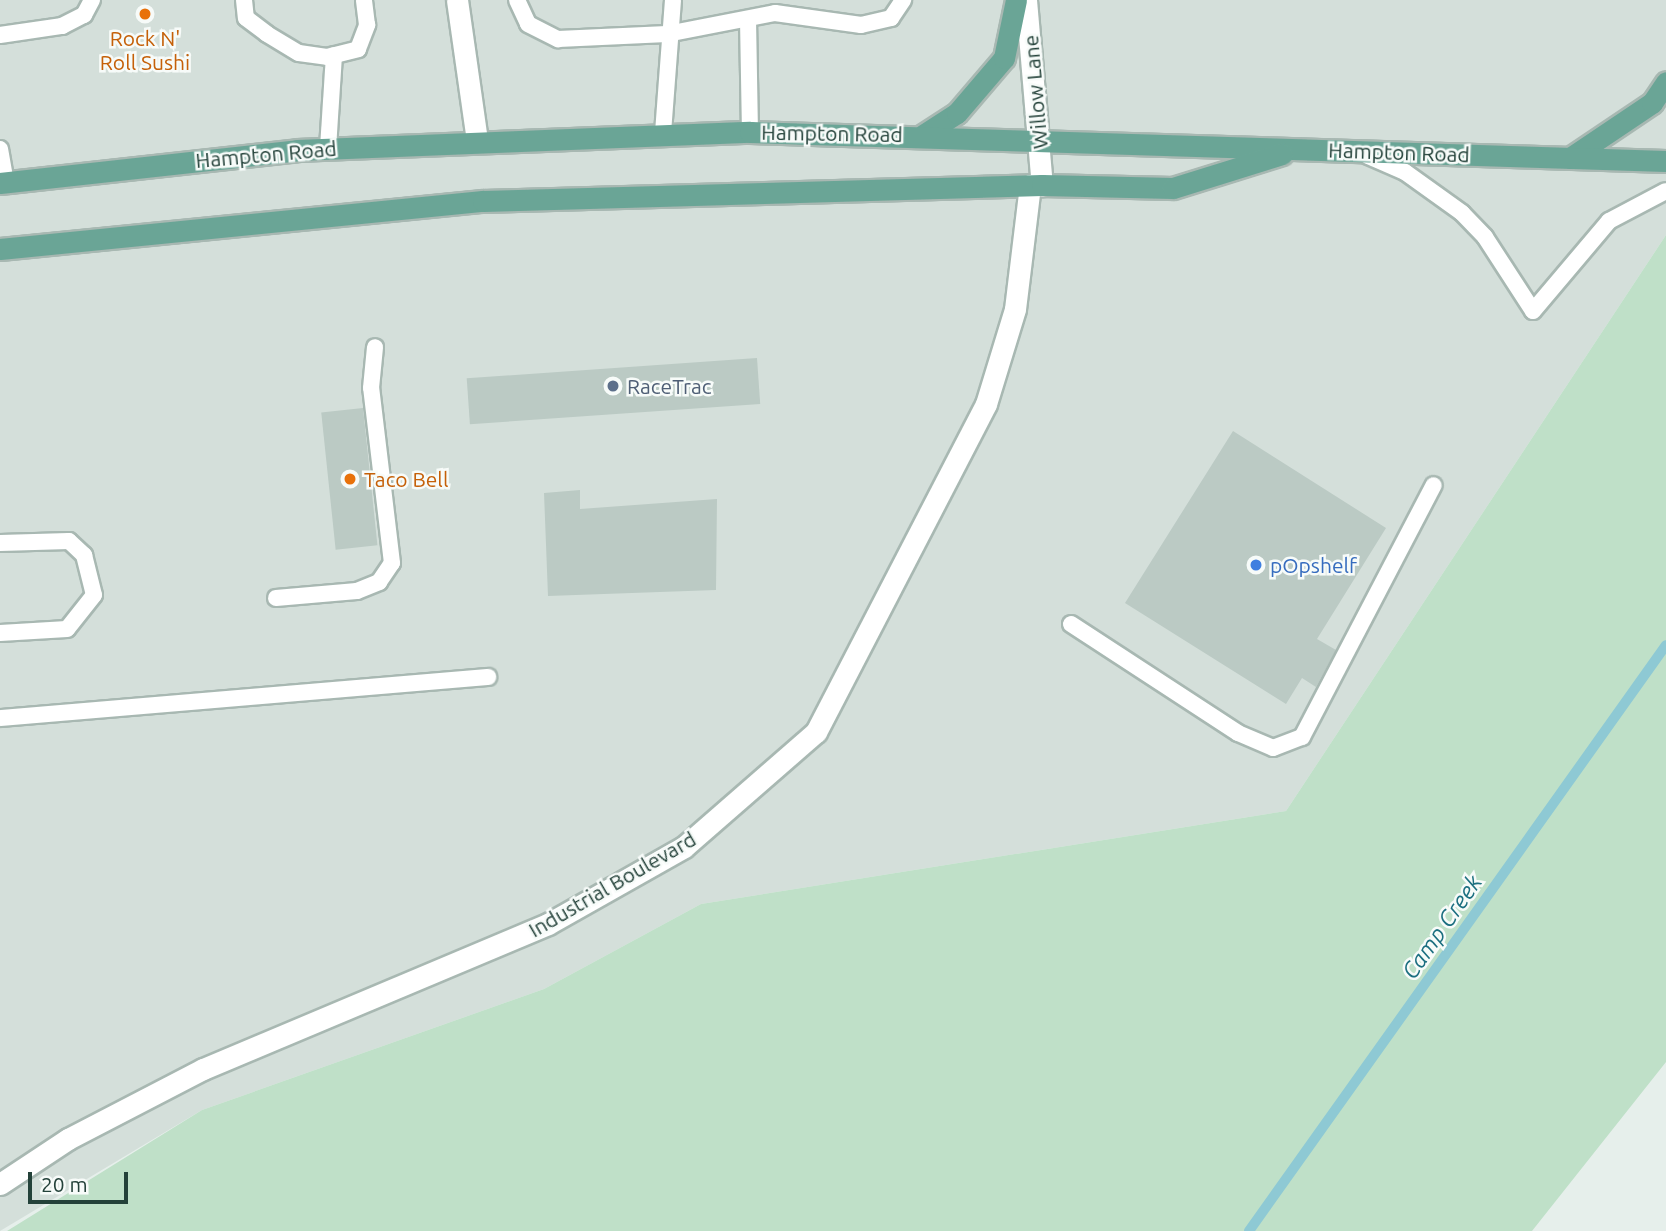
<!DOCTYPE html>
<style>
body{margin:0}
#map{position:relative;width:1666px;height:1231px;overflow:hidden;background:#e6efeb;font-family:Ubuntu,sans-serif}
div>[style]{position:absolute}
.built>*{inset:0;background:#d4dfda}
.green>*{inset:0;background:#bfe0c8}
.stream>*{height:10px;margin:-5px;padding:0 5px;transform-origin:5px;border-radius:5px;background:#8ec9d4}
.building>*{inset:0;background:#bbcac4;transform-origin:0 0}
.roads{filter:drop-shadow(2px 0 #a8b8b2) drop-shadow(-2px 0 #a8b8b2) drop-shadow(0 2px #a8b8b2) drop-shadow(0 -2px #a8b8b2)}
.service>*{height:16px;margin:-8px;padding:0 8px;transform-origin:8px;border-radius:8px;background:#fff}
.minor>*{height:21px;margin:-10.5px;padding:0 10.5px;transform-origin:10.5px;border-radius:10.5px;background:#fff}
.tertiary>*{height:21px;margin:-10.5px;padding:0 10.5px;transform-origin:10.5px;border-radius:10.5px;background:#fff}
.primary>*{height:21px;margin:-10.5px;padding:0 10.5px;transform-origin:10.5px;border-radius:10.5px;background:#6aa596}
.dots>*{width:19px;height:19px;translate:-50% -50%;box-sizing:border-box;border:4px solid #f7fbf9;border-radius:50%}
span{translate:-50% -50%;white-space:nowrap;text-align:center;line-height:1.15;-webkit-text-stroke:5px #f7fbf9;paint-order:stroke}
.food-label{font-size:21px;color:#c56008}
.left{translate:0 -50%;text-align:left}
.street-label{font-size:21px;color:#24423a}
.service-label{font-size:21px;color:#4e5e75}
.shop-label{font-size:21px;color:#366cbe}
.water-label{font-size:23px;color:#1c6f80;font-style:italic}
.scale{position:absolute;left:28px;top:1172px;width:100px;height:32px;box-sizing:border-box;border:4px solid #24423a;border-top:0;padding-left:9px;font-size:21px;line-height:24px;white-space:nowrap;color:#24423a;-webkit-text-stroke:5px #f7fbf9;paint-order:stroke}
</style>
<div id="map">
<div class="built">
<i style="clip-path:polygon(0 0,1666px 0,1666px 235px,1286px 811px,701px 904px,544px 989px,202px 1110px,0 1231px)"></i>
</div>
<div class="green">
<i style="clip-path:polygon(1666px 235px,1666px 1062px,1532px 1231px,7px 1231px,202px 1110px,544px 989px,701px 904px,1286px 811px)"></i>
</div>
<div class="stream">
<i style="left:1249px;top:1231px;width:719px;rotate:-54.56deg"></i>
</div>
<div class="building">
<i style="left:757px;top:358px;width:46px;height:291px;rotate:86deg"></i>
<i style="left:363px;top:408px;width:138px;height:42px;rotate:84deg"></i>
<i style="clip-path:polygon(1233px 431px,1386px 528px,1317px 639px,1336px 650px,1316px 687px,1302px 678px,1286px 704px,1125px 603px)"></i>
<i style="clip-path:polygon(580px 490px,580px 509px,717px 499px,716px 590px,548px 596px,544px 493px)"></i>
</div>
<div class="roads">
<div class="service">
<i style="left:244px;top:0;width:18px;rotate:84deg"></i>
<i style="left:246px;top:18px;width:26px;rotate:37deg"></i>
<i style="left:267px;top:34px;width:37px;rotate:31deg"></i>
<i style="left:299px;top:53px;width:28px;rotate:8deg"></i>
<i style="left:327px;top:57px;width:32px;rotate:-14deg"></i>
<i style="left:358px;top:49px;width:26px;rotate:-69deg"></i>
<i style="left:367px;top:25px;width:25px;rotate:-97deg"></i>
<i style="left:517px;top:0;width:26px;rotate:65deg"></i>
<i style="left:528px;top:24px;width:34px;rotate:27deg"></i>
<i style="left:558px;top:39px;width:109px;rotate:-2.6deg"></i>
<i style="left:667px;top:34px;width:110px;rotate:-11deg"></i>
<i style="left:775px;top:13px;width:87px;rotate:7.9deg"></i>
<i style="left:861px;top:25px;width:31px;rotate:-13deg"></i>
<i style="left:891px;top:18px;width:22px;rotate:-56deg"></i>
<i style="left:748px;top:19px;width:113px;rotate:89deg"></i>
<i style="left:0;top:35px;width:63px;rotate:-8.3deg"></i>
<i style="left:62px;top:26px;width:25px;rotate:-27deg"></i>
<i style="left:84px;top:15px;width:17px;rotate:-62deg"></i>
<i style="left:663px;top:133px;width:133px;rotate:-85.7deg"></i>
<i style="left:328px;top:148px;width:93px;rotate:-86.3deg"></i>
<i style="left:0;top:149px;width:34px;rotate:80deg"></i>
<i style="left:1368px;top:156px;width:40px;rotate:23.4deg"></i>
<i style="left:1405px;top:172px;width:70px;rotate:35.7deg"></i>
<i style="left:1462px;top:213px;width:33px;rotate:46deg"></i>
<i style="left:1485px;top:237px;width:88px;rotate:57deg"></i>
<i style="left:1533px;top:311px;width:118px;rotate:-49.8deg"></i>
<i style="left:1609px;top:221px;width:64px;rotate:-27.8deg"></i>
<i style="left:0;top:543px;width:69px;rotate:-1.7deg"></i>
<i style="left:69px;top:541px;width:21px;rotate:43deg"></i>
<i style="left:84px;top:555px;width:41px;rotate:76deg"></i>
<i style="left:94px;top:595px;width:43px;rotate:128.5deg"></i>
<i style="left:67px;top:629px;width:67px;rotate:176.6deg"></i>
<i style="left:276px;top:598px;width:81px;rotate:-4.9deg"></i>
<i style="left:357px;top:591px;width:24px;rotate:-22deg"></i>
<i style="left:379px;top:582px;width:23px;rotate:-56deg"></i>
<i style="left:392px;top:563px;width:176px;rotate:-96.8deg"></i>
<i style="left:371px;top:388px;width:41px;rotate:-84.4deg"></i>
<i style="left:1071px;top:624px;width:199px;rotate:33.1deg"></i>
<i style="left:1238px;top:733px;width:38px;rotate:23deg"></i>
<i style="left:1273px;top:748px;width:31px;rotate:-21deg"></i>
<i style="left:1302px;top:737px;width:284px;rotate:-62.4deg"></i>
<i style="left:0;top:718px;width:490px;rotate:-4.8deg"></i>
</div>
<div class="minor">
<i style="left:457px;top:0;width:141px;rotate:81.9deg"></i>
</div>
<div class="tertiary">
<i style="left:1026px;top:0;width:186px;rotate:85.1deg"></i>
<i style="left:0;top:1184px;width:82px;rotate:-33.5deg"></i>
<i style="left:68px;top:1139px;width:152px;rotate:-27.4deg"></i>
<i style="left:203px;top:1069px;width:374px;rotate:-22.8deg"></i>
<i style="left:548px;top:924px;width:156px;rotate:-29.5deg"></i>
<i style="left:684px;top:847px;width:175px;rotate:-41.1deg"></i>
<i style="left:816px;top:732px;width:369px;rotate:-62.6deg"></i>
<i style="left:986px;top:404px;width:99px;rotate:-73deg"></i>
<i style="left:1015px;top:309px;width:125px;rotate:-83.1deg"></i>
</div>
<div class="primary">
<i style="left:923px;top:135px;width:40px;rotate:-32.9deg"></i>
<i style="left:957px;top:113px;width:72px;rotate:-49.5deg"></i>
<i style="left:1004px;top:58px;width:59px;rotate:-78.3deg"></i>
<i style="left:1570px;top:158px;width:99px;rotate:-33.9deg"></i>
<i style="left:1652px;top:103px;width:25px;rotate:-56deg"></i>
<i style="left:0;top:183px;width:299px;rotate:-6.3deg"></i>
<i style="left:297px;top:150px;width:453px;rotate:-2.3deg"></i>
<i style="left:750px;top:132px;width:916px;rotate:1.81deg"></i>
<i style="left:0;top:249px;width:485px;rotate:-5.7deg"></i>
<i style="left:483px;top:201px;width:559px;rotate:-1.64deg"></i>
<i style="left:1042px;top:185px;width:131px;rotate:1.3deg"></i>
<i style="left:1173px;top:188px;width:114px;rotate:-17.3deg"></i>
</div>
</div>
<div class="dots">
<i style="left:145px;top:14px;background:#e8710a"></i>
<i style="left:613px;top:386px;background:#5c6f8a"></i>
<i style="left:350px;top:479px;background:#e8710a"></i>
<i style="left:1256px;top:565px;background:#3f7fe0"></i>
</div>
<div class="food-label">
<span style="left:145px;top:50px">Rock N'<br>Roll Sushi</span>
<span class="left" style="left:364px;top:479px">Taco Bell</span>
</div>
<div class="street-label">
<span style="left:1035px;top:92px;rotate:-95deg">Willow Lane</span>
<span style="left:832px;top:133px;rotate:1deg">Hampton Road</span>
<span style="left:1399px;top:152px;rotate:2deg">Hampton Road</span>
<span style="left:266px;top:154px;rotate:-5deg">Hampton Road</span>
<span style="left:612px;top:884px;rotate:-30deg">Industrial Boulevard</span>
</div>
<div class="service-label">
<span class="left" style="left:627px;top:386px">RaceTrac</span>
</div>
<div class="shop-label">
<span class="left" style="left:1270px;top:565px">pOpshelf</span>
</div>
<div class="water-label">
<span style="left:1442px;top:927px;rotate:-55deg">Camp Creek</span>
</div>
<div class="scale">20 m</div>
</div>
